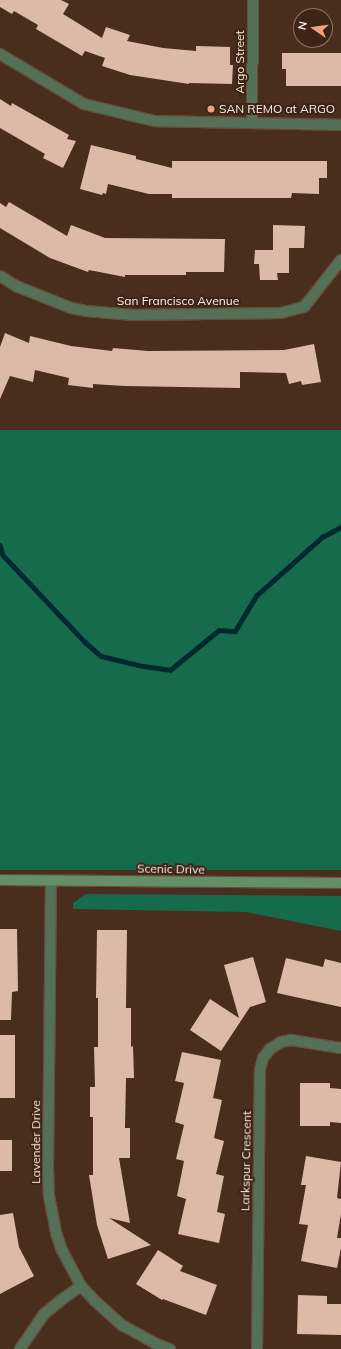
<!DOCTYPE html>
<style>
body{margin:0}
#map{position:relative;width:341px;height:1349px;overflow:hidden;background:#492e1e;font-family:Mulish,sans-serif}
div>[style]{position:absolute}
.green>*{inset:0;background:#176b4d;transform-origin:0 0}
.stream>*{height:4.5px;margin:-2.25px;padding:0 2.25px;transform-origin:2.25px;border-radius:2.25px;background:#00292d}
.building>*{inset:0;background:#dcbaa7;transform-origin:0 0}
.roads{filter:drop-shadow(1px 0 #664d3e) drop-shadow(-1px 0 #664d3e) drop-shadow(0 1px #664d3e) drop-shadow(0 -1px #664d3e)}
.street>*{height:10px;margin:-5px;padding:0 5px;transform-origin:5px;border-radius:5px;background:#547056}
.secondary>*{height:10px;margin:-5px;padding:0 5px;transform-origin:5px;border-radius:5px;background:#639067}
.dots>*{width:11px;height:11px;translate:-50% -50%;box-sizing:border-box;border:2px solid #3e2414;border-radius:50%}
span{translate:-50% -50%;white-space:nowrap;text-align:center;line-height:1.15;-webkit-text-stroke:4px #3e2414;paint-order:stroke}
.street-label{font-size:12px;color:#feefe8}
.poi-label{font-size:12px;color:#feefe8}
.left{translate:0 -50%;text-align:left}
.north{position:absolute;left:293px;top:8px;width:40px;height:40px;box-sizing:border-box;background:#3e2414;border:1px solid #8b7569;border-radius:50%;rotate:283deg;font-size:11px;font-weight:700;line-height:16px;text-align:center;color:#feefe8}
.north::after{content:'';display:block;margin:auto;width:14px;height:18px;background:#f0a27a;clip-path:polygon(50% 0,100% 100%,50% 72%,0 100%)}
</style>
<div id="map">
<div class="green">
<i style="left:341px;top:430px;width:440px;height:341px;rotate:90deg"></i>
<i style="clip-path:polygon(86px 894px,341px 896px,341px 931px,246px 912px,73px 909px,73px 903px)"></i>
</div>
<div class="stream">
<i style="left:0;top:545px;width:10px;rotate:73deg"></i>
<i style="left:3px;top:555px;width:120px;rotate:46.7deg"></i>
<i style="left:85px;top:642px;width:21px;rotate:41deg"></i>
<i style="left:101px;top:656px;width:43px;rotate:13.4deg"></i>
<i style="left:143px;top:666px;width:27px;rotate:8deg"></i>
<i style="left:170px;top:670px;width:63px;rotate:-39.2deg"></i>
<i style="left:219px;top:630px;width:16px;rotate:4deg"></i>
<i style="left:235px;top:631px;width:41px;rotate:-59deg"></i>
<i style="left:256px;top:596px;width:89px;rotate:-41.8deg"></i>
<i style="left:322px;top:537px;width:21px;rotate:-28deg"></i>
</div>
<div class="building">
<i style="clip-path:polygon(0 0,61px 0,69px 4px,63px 14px,102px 38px,106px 27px,130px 35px,127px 41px,163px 48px,196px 51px,196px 46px,230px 47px,230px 65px,233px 65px,232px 84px,189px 83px,189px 84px,130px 75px,102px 66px,105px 58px,85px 51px,82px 56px,36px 29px,38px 25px,14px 11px,12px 14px,0 7px)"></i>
<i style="clip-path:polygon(282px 53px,341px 53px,341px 86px,286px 86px,286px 69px,282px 69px)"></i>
<i style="clip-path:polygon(0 99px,11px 106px,12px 103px,69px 135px,67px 139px,76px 141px,63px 168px,43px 158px,45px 154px,0 128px)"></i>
<i style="clip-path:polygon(91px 145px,136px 156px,136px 159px,172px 168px,172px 161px,327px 161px,327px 178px,319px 178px,319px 194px,292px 193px,291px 198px,172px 198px,172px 194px,149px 194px,108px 184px,106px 194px,103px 193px,102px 195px,80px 189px)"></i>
<i style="clip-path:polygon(9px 202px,67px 236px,71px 225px,105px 238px,225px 239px,224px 272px,186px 272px,186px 275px,125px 275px,125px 277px,89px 270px,88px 272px,50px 258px,0 228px,0 203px,6px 207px)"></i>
<i style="clip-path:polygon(273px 225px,305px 226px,304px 248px,289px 248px,289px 273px,277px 273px,278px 280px,260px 280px,259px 264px,254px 264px,255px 250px,273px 250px)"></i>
<i style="clip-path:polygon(5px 333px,29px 343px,30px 336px,71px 346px,112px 351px,113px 348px,148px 351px,284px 350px,314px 344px,321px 382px,302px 385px,301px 381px,289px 384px,286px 373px,240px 372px,240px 388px,124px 386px,93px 384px,93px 388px,68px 385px,69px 378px,35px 370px,33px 382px,10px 376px,0 399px,0 347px)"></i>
<i style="clip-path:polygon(0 929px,17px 929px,18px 991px,12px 992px,11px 1020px,0 1020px)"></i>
<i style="clip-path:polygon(97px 930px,127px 930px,126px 1008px,131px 1008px,131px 1047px,133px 1046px,134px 1078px,126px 1078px,125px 1128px,130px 1128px,130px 1158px,119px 1158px,130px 1223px,109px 1218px,151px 1245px,108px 1259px,97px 1225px,89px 1175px,93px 1175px,93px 1117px,90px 1117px,90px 1087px,95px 1087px,94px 1047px,98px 1047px,98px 998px,96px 998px)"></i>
<i style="clip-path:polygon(253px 957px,266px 1002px,250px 1007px,221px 1051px,190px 1030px,210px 999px,239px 1018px,224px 965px)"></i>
<i style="clip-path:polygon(286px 958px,323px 967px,325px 959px,341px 963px,341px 1007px,277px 993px)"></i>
<i style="left:0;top:1035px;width:15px;height:63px"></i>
<i style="clip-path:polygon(182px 1052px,221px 1060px,213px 1098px,222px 1100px,214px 1138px,224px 1141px,216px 1174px,224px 1176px,217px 1212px,225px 1214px,219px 1243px,178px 1234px,186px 1199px,177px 1196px,184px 1161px,176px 1159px,184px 1125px,175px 1122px,184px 1083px,175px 1081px)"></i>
<i style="clip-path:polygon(300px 1083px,330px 1083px,330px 1088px,341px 1089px,341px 1123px,330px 1122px,330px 1126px,300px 1126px)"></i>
<i style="left:0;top:1140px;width:12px;height:31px"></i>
<i style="clip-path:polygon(306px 1156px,341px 1162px,337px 1198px,341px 1199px,341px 1214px,337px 1238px,341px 1238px,341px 1248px,337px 1268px,301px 1261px,308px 1225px,299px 1224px,306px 1185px,301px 1185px)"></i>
<i style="clip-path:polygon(13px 1213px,19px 1247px,34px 1276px,0 1294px,0 1215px)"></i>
<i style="clip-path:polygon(158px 1250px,183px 1266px,180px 1271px,217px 1285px,206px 1315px,163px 1299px,162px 1300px,136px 1284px)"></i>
<i style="clip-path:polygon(298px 1295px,327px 1296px,327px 1304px,341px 1304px,341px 1335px,297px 1334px)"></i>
</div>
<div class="roads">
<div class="street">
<i style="left:0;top:54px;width:98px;rotate:30.8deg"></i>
<i style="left:84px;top:104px;width:73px;rotate:13.5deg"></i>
<i style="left:155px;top:121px;width:186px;rotate:1.2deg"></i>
<i style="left:252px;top:123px;width:123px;rotate:-89.5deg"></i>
<i style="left:0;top:276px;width:19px;rotate:32deg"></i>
<i style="left:16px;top:286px;width:59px;rotate:21.8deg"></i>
<i style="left:71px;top:308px;width:15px;rotate:11deg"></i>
<i style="left:86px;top:311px;width:47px;rotate:4.9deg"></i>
<i style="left:133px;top:315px;width:148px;rotate:-0.8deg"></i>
<i style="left:281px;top:313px;width:24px;rotate:-15deg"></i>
<i style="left:304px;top:307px;width:60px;rotate:-51.8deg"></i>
<i style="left:51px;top:881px;width:289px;rotate:90.6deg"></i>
<i style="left:48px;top:1170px;width:26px;rotate:88deg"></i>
<i style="left:49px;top:1196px;width:38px;rotate:79deg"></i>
<i style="left:56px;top:1233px;width:18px;rotate:71deg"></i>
<i style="left:62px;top:1250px;width:41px;rotate:62.2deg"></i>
<i style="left:81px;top:1286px;width:19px;rotate:47deg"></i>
<i style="left:94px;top:1300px;width:38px;rotate:42deg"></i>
<i style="left:122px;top:1325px;width:37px;rotate:29deg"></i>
<i style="left:154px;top:1343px;width:17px;rotate:21deg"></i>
<i style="left:20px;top:1349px;width:42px;rotate:-55.6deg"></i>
<i style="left:44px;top:1314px;width:22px;rotate:-39deg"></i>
<i style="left:61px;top:1300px;width:24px;rotate:-35deg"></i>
<i style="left:257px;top:1349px;width:279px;rotate:-89.4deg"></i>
<i style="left:260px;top:1070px;width:12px;rotate:-76deg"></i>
<i style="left:263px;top:1058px;width:11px;rotate:-52deg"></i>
<i style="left:270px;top:1049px;width:13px;rotate:-32deg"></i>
<i style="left:281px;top:1042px;width:10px;rotate:-11deg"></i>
<i style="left:291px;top:1040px;width:51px;rotate:9.1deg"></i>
</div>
<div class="secondary">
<i style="left:0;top:880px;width:341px;rotate:0.5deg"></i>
</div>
</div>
<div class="dots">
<i style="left:211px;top:109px;background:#f0a27a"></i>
</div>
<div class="street-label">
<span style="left:240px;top:62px;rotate:-90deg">Argo Street</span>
<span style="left:178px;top:301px">San Francisco Avenue</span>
<span style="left:171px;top:869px;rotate:1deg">Scenic Drive</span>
<span style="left:36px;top:1142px;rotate:-90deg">Lavender Drive</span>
<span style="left:246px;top:1161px;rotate:-89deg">Larkspur Crescent</span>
</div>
<div class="poi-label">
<span class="left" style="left:219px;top:109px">SAN REMO at ARGO</span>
</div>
<div class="north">N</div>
</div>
